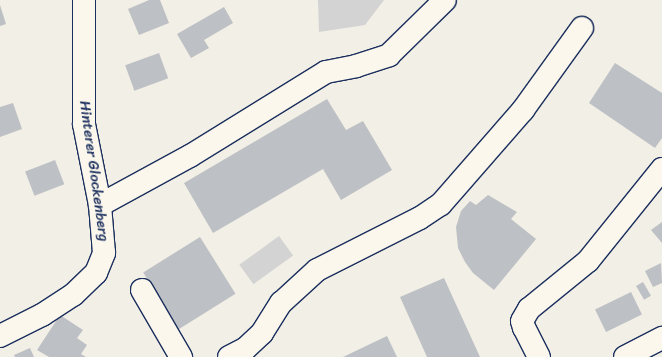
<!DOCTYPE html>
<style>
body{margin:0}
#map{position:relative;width:662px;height:357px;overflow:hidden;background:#f2efe6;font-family:Sriracha,sans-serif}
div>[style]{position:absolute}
.green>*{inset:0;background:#d2d3d2;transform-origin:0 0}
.building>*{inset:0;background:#bdc0c4;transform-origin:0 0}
.roads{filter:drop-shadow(1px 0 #1b2f5e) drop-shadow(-1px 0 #1b2f5e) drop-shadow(0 1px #1b2f5e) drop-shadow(0 -1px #1b2f5e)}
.minor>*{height:22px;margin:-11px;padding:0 11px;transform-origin:11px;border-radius:11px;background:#fbf7ec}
span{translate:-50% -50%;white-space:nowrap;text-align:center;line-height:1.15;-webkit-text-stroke:4px #fbf7ec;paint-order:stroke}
.street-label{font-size:15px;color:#1b2f5e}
</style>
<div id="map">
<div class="green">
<i style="clip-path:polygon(318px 0,384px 0,365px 25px,319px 32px)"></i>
<i style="left:279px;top:236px;width:24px;height:49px;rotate:54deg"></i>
</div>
<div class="building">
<i style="clip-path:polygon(149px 0,160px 0,169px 23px,139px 35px,128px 9px)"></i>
<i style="clip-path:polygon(0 5px,6px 24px,0 26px)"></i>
<i style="clip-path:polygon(224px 7px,233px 23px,204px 40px,209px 48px,191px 58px,177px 34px)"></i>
<i style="left:159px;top:53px;width:27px;height:36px;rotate:70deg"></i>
<i style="clip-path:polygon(615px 63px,662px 93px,662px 138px,655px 148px,589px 103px)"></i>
<i style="clip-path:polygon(327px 99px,346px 130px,363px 121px,392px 170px,341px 200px,323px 169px,213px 233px,184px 183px)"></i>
<i style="clip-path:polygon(13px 103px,22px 129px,0 137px,0 107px)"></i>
<i style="left:55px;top:160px;width:26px;height:32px;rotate:69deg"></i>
<i style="clip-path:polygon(488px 195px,517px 212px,511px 219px,536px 239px,494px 290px,473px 273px,465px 262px,458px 248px,456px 227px,461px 211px,470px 201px,476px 205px)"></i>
<i style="clip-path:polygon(662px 222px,662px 243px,651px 230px)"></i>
<i style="left:200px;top:237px;width:67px;height:67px;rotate:58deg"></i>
<i style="clip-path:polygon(661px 263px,662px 283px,653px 287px,645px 271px)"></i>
<i style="clip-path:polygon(444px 278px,480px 357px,427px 357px,400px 297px)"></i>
<i style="left:643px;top:282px;width:16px;height:8px;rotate:60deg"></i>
<i style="left:631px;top:292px;width:25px;height:40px;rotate:64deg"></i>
<i style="clip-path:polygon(60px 315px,83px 330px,77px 338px,87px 345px,81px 354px,86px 357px,49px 357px,37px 350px)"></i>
<i style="clip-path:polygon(387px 336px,397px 357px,343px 357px)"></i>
<i style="clip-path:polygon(30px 348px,34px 357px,15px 357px,14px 355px)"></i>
</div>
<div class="roads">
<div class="minor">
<i style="left:100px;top:205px;width:102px;rotate:-28.6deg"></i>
<i style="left:190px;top:156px;width:160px;rotate:-31.7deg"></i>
<i style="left:326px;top:72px;width:31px;rotate:-11deg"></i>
<i style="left:356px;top:66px;width:35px;rotate:-18deg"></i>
<i style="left:389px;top:55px;width:78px;rotate:-44.5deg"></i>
<i style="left:142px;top:290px;width:78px;rotate:59.8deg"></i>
<i style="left:0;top:336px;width:47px;rotate:-26.6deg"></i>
<i style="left:42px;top:315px;width:37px;rotate:-33deg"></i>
<i style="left:73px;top:295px;width:32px;rotate:-44deg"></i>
<i style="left:96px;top:273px;width:22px;rotate:-68deg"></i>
<i style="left:104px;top:253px;width:48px;rotate:-94.8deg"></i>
<i style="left:100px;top:205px;width:83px;rotate:-101.2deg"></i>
<i style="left:84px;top:124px;width:124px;rotate:-90deg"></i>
<i style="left:229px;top:357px;width:18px;rotate:-27deg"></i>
<i style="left:245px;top:349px;width:23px;rotate:-43deg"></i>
<i style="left:262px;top:333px;width:36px;rotate:-58deg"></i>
<i style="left:281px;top:303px;width:49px;rotate:-42.5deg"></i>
<i style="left:317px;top:270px;width:115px;rotate:-26.8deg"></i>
<i style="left:420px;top:218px;width:25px;rotate:-34deg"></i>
<i style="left:441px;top:204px;width:125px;rotate:-48.9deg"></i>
<i style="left:523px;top:110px;width:101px;rotate:-54.3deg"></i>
<i style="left:539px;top:357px;width:33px;rotate:-117deg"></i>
<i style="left:524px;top:328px;width:7px;rotate:-106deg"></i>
<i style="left:522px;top:321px;width:14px;rotate:-60deg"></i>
<i style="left:529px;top:309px;width:76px;rotate:-39.1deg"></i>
<i style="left:588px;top:261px;width:118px;rotate:-51.2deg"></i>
<i style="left:625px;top:357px;width:42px;rotate:-27.2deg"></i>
</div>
</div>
<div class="street-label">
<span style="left:94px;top:171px;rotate:82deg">Hinterer Glockenberg</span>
</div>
</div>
